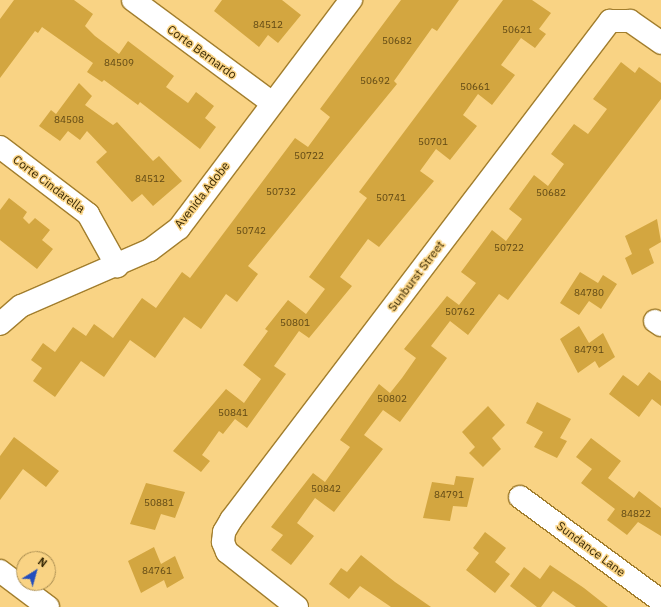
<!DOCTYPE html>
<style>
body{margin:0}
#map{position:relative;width:661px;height:607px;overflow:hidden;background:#f9d384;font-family:"IBM Plex Sans",sans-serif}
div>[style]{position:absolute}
.building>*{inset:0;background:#d3a640}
.roads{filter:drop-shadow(1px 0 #a27e2d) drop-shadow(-1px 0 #a27e2d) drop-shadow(0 1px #a27e2d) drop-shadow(0 -1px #a27e2d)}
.minor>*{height:22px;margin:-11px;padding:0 11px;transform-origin:11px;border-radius:11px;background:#fff}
span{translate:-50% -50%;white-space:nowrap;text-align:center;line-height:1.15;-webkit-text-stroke:3px #f9d384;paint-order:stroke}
.number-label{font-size:10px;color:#5f4814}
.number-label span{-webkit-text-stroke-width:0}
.street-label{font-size:12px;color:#382906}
.north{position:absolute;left:16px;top:551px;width:40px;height:40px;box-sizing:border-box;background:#f9d384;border:1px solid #ac8f52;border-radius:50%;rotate:37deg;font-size:11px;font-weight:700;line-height:16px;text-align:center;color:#382906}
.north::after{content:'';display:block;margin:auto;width:14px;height:18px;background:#244ebc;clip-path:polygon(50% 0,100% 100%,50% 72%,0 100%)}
</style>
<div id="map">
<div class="building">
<i style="clip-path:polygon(14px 0,74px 0,93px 14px,85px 26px,95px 36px,119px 54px,128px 41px,174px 76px,166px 87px,188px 103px,196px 92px,214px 106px,205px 118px,216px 127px,200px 149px,140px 102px,138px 105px,104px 80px,102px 82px,87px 72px,93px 63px,42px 27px,38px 33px,35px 31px,0 78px,0 19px)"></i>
<i style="clip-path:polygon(222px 0,282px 0,301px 15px,278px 43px,268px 35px,259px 47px,214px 11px)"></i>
<i style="clip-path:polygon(401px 0,459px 0,437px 31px,432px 28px,394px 81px,397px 84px,248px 266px,258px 274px,237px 302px,226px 294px,201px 329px,184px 317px,155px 358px,130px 340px,104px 377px,81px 361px,55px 397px,33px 381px,42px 368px,31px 360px,43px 343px,55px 352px,73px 327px,86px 336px,94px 324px,113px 338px,142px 298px,156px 308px,182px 272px,190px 278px,295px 138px,308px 147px,330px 117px,320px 109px)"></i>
<i style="clip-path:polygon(503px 0,532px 0,551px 13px,539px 29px,546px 34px,535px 48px,521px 38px,501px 65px,515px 75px,492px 105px,478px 94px,463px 115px,477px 126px,450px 160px,436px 149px,420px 171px,434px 181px,379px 247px,368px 239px,340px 277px,352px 286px,309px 338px,299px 331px,274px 366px,286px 374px,247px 428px,235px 419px,223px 434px,219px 431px,202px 455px,210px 461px,201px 472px,173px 451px,226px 389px,244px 403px,261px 379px,243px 365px,268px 331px,265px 329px,288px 300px,306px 314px,325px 289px,309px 277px,367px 198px,359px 192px)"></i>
<i style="clip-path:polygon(621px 62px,635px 73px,639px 67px,661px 83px,661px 99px,508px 300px,499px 294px,468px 335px,450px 321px,431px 346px,447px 358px,400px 422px,383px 410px,364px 435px,383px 449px,334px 512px,315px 498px,297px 523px,314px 536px,291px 565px,271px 550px,283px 535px,271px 527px,313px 473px,325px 482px,350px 447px,340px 440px,379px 384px,390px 393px,402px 378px,416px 358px,404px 349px,447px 296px,459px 305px,476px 283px,461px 272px,492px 230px,506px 241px,522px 219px,509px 209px,534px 175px,548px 186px,564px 164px,551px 154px,574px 124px,588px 134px,607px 109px,593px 99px)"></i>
<i style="clip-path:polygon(79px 83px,92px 96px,85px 105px,113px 125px,117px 122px,153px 161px,159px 156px,182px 181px,153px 206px,142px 194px,132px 202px,96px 162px,107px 152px,87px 131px,80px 140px,68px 131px,60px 141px,39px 126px,51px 110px,56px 114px)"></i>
<i style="clip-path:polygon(9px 198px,27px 212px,23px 218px,29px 224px,35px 218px,50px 230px,42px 240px,53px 249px,37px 269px,0 240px,0 210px)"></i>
<i style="clip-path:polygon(657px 219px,661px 242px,649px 249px,654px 263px,632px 275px,625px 258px,632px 254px,625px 236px)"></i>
<i style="clip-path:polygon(580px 272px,598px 283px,603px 275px,617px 284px,601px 309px,589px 301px,579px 315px,560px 303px)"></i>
<i style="clip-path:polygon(579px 326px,589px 343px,603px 333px,615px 357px,599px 368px,595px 361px,578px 373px,560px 339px)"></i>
<i style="clip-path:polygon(649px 372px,661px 381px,661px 406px,652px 399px,639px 417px,609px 394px,623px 375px,638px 386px)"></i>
<i style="clip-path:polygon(537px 402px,571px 419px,560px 438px,567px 441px,557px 458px,534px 447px,543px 432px,526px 423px)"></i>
<i style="clip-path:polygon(488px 406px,505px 425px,492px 438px,501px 449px,483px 467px,469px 453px,475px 447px,462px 432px)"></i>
<i style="clip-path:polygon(14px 437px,59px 471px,46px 487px,23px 469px,0 500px,0 456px)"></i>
<i style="clip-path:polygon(591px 438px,621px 461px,608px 478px,634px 498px,639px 491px,661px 508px,661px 536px,638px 522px,627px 535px,607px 520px,615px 509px,581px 483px,592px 469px,576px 457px)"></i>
<i style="clip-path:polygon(456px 476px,474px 478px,467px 507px,453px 506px,450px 521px,423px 518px,432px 482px,454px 485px)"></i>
<i style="clip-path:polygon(146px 483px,185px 492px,175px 518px,161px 514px,155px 530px,130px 524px)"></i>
<i style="clip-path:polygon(485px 532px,506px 548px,495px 562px,510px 574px,495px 593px,466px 570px,479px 553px,473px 548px)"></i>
<i style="clip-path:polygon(154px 547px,161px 564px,175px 556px,184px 578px,167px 588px,164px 580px,141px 593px,128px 561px)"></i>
<i style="clip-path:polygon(361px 555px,395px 582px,431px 607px,391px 607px,360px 586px,349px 599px,329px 584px,341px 568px,347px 572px)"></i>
<i style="clip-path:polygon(550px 565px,584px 588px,608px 607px,576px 607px,553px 591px,541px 607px,537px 607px,510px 586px,524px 567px,540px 579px)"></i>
</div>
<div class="roads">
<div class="minor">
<i style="left:133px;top:0;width:173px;rotate:36.5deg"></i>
<i style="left:0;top:147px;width:111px;rotate:37.3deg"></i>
<i style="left:88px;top:214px;width:60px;rotate:60.9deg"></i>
<i style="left:655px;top:321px;width:7px;rotate:34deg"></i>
<i style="left:0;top:324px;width:28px;rotate:-41deg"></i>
<i style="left:21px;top:306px;width:141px;rotate:-23.5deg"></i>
<i style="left:150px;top:250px;width:36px;rotate:-37deg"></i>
<i style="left:179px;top:228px;width:286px;rotate:-53deg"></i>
<i style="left:520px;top:497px;width:175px;rotate:36.4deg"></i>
<i style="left:0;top:571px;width:60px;rotate:36.9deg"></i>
<i style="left:297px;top:607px;width:89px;rotate:-141.8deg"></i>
<i style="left:227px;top:552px;width:11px;rotate:-112deg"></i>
<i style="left:223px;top:542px;width:10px;rotate:-84deg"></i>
<i style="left:224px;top:532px;width:14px;rotate:-60deg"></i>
<i style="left:231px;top:520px;width:627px;rotate:-52.78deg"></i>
<i style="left:610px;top:21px;width:20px"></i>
<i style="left:630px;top:21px;width:38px;rotate:35deg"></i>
</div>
</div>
<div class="number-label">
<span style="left:268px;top:25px">84512</span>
<span style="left:517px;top:30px">50621</span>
<span style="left:397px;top:41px">50682</span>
<span style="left:119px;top:63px">84509</span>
<span style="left:375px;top:81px">50692</span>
<span style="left:475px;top:87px">50661</span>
<span style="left:69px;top:120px">84508</span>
<span style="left:433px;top:142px">50701</span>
<span style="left:309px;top:156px">50722</span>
<span style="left:150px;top:179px">84512</span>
<span style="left:281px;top:192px">50732</span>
<span style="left:551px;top:193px">50682</span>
<span style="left:391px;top:198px">50741</span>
<span style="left:251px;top:231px">50742</span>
<span style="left:509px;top:248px">50722</span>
<span style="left:589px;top:293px">84780</span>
<span style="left:460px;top:312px">50762</span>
<span style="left:295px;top:323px">50801</span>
<span style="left:589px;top:350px">84791</span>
<span style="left:392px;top:399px">50802</span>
<span style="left:233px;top:413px">50841</span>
<span style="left:326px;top:489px">50842</span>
<span style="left:449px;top:495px">84791</span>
<span style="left:159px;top:503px">50881</span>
<span style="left:636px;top:514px">84822</span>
<span style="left:157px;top:571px">84761</span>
</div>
<div class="street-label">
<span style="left:202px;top:52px;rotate:36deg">Corte Bernardo</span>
<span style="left:49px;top:184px;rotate:37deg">Corte Cindarella</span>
<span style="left:202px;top:195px;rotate:-52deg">Avenida Adobe</span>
<span style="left:416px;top:276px;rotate:-53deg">Sunburst Street</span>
<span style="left:591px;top:549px;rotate:37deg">Sundance Lane</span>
</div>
<div class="north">N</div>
</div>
